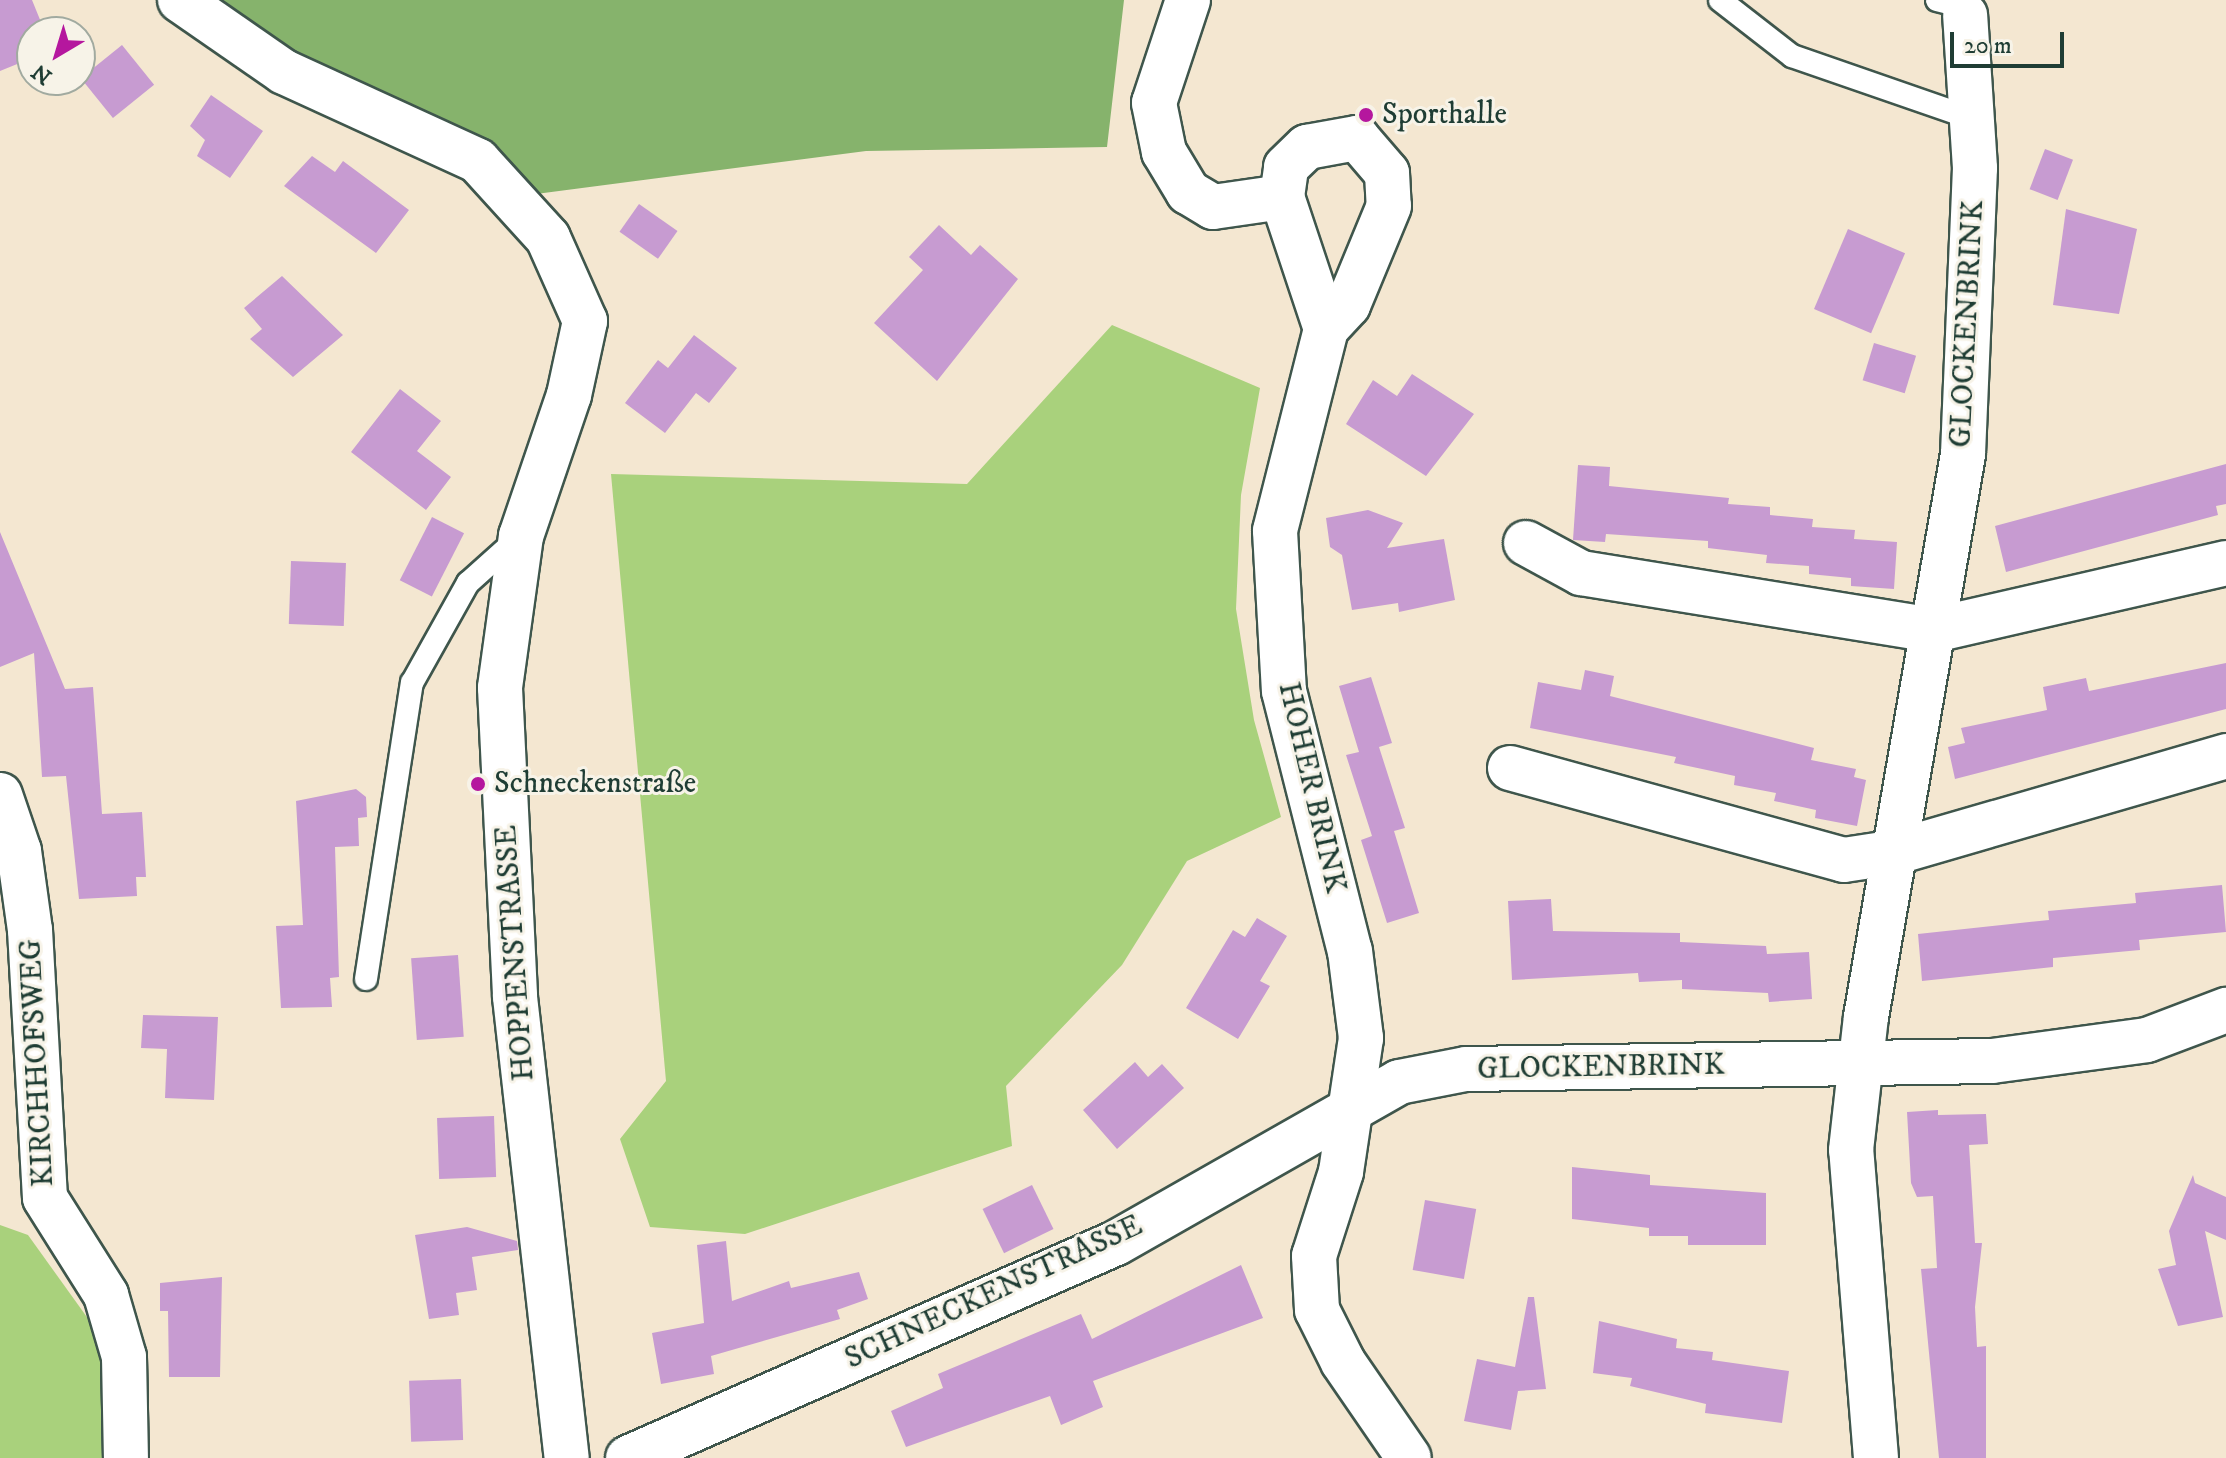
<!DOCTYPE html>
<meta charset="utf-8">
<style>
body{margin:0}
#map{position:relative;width:2226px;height:1458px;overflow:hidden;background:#f4e7d1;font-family:"IM FELL DW Pica",serif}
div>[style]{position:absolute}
.green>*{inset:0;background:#a9d17c}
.forest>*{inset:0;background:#86b36c}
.building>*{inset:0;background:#c79bd1;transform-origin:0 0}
.roads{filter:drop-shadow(2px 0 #3f564c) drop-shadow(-2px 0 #3f564c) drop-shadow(0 2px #3f564c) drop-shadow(0 -2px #3f564c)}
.lane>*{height:22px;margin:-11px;padding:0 11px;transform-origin:11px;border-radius:11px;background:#fff}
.street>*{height:44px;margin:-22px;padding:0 22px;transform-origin:22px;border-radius:22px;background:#fff}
.dots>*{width:22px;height:22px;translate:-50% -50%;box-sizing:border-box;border:4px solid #f7f3e8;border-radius:50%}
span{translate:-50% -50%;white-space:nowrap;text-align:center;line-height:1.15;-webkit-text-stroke:6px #f7f3e8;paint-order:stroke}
.poi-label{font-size:30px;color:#1f3d34}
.left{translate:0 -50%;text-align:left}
.street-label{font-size:30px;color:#1f3d34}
.north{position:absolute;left:16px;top:16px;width:80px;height:80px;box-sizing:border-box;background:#f7f3e8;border:2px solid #a1aaa0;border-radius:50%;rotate:218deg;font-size:22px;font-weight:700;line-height:32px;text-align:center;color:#1f3d34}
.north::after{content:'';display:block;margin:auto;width:28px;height:36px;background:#b5179e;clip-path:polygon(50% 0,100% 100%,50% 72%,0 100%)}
.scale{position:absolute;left:1950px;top:32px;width:114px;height:36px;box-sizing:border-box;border:4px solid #1f3d34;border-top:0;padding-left:10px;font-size:24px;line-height:28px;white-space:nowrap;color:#1f3d34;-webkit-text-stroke:6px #f7f3e8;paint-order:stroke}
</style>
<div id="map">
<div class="green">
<i style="clip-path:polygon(1112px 325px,1260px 388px,1241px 495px,1236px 609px,1254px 720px,1281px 817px,1187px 861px,1122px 965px,1006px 1086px,1012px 1146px,745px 1234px,650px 1227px,620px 1139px,666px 1081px,611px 474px,967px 484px)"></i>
<i style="clip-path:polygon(0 1225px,28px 1235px,89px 1320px,108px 1384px,110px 1458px,0 1458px)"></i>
</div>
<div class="forest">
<i style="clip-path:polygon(196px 0,1124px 0,1107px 147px,866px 151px,536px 194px,287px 63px)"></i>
</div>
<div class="building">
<i style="clip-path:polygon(0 0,32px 0,45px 32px,32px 32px,32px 58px,0 71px)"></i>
<i style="left:122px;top:45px;width:51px;height:53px;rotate:51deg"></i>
<i style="clip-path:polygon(211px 95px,263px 131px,230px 178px,197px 156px,205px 140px,190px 126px)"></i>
<i style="left:2045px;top:149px;width:30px;height:43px;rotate:21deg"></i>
<i style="clip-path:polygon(312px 156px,335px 172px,343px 161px,409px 210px,376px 253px,284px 186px)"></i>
<i style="left:639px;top:204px;width:47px;height:34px;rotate:35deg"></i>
<i style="clip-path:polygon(2066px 209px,2137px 229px,2119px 314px,2053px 305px)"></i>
<i style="clip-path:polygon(939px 225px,971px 255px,980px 245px,1018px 279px,937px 381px,874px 323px,923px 270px,909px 257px)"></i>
<i style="left:1848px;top:229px;width:62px;height:87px;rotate:23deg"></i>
<i style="clip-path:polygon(282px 276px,343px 335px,293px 377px,250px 339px,262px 329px,244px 308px)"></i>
<i style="clip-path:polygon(694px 335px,737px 368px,709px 403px,696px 393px,665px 433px,625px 403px,658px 360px,668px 368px)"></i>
<i style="left:1874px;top:343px;width:44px;height:39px;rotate:17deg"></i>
<i style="clip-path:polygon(1412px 374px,1474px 414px,1426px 476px,1346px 424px,1373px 380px,1397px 396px)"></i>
<i style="clip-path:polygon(400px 389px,441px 421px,417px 451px,451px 477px,426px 510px,351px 452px)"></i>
<i style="clip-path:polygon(2226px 464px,2226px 504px,2216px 506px,2218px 515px,2006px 572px,1995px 526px)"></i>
<i style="clip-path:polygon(1578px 465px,1610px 467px,1609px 486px,1729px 498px,1728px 504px,1770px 507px,1770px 515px,1813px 519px,1812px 527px,1855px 530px,1854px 539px,1897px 542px,1894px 589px,1851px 586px,1851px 578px,1809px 574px,1809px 566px,1766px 563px,1767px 555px,1708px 548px,1708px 541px,1606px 534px,1605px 542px,1573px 540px)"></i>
<i style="clip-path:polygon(1368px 510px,1403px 523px,1387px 548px,1444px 539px,1455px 600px,1399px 612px,1398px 603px,1352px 610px,1342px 555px,1330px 547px,1326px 518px)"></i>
<i style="left:432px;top:517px;width:36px;height:71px;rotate:27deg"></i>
<i style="clip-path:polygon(0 532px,65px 689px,93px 687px,102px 814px,142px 812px,146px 877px,136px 877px,137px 896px,79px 899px,66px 776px,42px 777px,34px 653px,0 667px)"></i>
<i style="left:291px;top:561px;width:55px;height:63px;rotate:2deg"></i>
<i style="clip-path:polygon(2226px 663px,2226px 709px,1955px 779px,1948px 747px,1965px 743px,1961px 728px,2047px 710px,2043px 687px,2086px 678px,2089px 691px)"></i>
<i style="clip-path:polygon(1585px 670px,1614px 676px,1610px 696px,1814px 748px,1811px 760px,1856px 769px,1854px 777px,1866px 780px,1857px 826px,1815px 818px,1816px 810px,1774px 801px,1776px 793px,1734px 785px,1735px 776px,1674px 763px,1676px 757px,1530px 728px,1538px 682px,1581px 690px)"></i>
<i style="clip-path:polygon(1371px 677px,1392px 743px,1379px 747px,1405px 828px,1394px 831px,1419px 913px,1387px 923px,1361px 840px,1372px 836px,1346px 755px,1359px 752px,1339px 686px)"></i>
<i style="clip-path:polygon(356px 789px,366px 797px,367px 817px,358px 818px,359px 846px,335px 847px,339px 977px,330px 978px,332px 1007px,281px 1008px,276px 926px,303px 925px,296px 801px)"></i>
<i style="clip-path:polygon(2222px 885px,2226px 932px,2139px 940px,2140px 950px,2053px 958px,2053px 967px,1922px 981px,1918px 934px,2049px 920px,2048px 911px,2136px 903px,2135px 893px)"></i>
<i style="clip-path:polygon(1551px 899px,1553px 931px,1680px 933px,1680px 942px,1766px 946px,1767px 954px,1809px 952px,1812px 999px,1769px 1002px,1768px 993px,1682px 989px,1682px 980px,1639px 982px,1638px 973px,1512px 980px,1508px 901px)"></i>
<i style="clip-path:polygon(1257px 918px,1287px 936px,1260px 981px,1270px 986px,1238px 1039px,1186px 1008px,1233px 930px,1245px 937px)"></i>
<i style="left:458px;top:955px;width:82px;height:47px;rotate:86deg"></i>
<i style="clip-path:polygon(143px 1015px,218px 1017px,214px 1100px,165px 1098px,167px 1049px,141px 1048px)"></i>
<i style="clip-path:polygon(1135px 1062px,1148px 1077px,1162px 1064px,1184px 1088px,1117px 1149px,1083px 1110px)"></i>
<i style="clip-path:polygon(1938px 1110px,1938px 1115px,1986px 1114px,1988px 1144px,1969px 1145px,1975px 1243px,1982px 1243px,1975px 1307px,1977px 1347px,1986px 1346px,1986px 1458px,1939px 1458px,1921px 1269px,1937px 1268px,1933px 1196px,1917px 1197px,1911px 1183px,1907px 1112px)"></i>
<i style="left:494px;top:1116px;width:61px;height:57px;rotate:88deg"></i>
<i style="clip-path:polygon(1572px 1167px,1650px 1175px,1650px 1185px,1766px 1193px,1766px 1245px,1688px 1245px,1688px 1236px,1649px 1236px,1649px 1228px,1572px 1219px)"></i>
<i style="clip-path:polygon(2193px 1175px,2195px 1183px,2226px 1197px,2226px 1240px,2205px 1231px,2223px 1317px,2178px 1326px,2158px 1269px,2176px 1265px,2169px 1231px)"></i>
<i style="left:1032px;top:1185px;width:49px;height:55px;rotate:64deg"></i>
<i style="left:1425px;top:1200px;width:52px;height:71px;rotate:10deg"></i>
<i style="clip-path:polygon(467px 1227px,517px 1241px,518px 1250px,472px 1257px,477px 1290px,456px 1293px,459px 1315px,429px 1319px,415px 1235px)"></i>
<i style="clip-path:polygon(726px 1241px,732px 1301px,789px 1281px,791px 1288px,859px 1272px,868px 1299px,837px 1310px,840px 1319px,711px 1356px,714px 1374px,661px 1384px,652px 1333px,704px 1323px,697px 1245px)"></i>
<i style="clip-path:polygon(1241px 1265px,1263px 1318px,1093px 1381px,1103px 1407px,1061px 1425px,1050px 1396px,906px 1447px,891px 1411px,943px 1388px,938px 1374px,1081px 1314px,1092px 1339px)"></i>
<i style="clip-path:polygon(222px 1277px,220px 1377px,169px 1377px,168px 1311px,160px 1311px,160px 1283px)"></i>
<i style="clip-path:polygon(1528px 1297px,1534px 1297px,1546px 1389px,1518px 1391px,1511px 1430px,1464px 1421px,1477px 1359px,1515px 1367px)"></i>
<i style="clip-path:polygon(1599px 1321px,1677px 1339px,1676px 1348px,1713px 1352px,1712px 1360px,1789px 1371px,1782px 1423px,1705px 1413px,1706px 1404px,1630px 1386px,1632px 1378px,1593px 1373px)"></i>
<i style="left:461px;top:1379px;width:61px;height:52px;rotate:88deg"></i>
</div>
<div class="roads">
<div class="lane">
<i style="left:1720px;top:0;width:91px;rotate:37.9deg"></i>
<i style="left:1792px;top:56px;width:189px;rotate:19.1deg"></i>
<i style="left:1937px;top:0;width:34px;rotate:14deg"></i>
<i style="left:366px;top:979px;width:300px;rotate:-81.2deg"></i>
<i style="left:412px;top:683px;width:115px;rotate:-60.8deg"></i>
<i style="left:468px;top:583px;width:66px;rotate:-41.9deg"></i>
</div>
<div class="street">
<i style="left:180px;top:0;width:126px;rotate:34.7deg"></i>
<i style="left:284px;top:72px;width:213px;rotate:24.6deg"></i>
<i style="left:478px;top:161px;width:104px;rotate:47.7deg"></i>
<i style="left:548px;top:238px;width:91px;rotate:66deg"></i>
<i style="left:585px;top:321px;width:76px;rotate:102.2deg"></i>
<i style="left:569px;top:395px;width:149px;rotate:108.8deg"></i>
<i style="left:521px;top:536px;width:153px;rotate:97.9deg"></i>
<i style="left:500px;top:688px;width:309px;rotate:87.2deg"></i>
<i style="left:515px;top:997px;width:464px;rotate:83.6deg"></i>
<i style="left:1188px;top:0;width:108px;rotate:108.3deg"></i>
<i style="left:1154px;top:103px;width:50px;rotate:78.5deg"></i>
<i style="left:1164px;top:152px;width:47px;rotate:59deg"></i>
<i style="left:1188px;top:192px;width:29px;rotate:31deg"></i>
<i style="left:1213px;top:207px;width:70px;rotate:-8.2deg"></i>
<i style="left:1326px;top:329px;width:139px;rotate:-108.4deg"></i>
<i style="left:1282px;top:197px;width:30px;rotate:-82deg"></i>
<i style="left:1286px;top:167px;width:29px;rotate:-44deg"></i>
<i style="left:1307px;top:147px;width:51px;rotate:-10.2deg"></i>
<i style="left:1357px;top:138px;width:46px;rotate:49.4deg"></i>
<i style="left:1387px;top:173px;width:33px;rotate:87deg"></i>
<i style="left:1389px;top:206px;width:107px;rotate:112.5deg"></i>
<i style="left:1348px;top:305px;width:33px;rotate:133deg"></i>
<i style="left:1326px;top:329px;width:208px;rotate:104.2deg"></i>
<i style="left:1275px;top:531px;width:160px;rotate:86.8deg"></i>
<i style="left:1284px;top:691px;width:268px;rotate:75.8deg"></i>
<i style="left:1350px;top:951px;width:88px;rotate:82.8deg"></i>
<i style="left:1361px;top:1038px;width:135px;rotate:98.5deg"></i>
<i style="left:1341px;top:1172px;width:88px;rotate:107.8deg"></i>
<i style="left:1314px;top:1256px;width:54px;rotate:86.8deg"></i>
<i style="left:1317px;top:1310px;width:58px;rotate:63.4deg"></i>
<i style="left:1343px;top:1362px;width:116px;rotate:55.5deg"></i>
<i style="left:1526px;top:543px;width:63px;rotate:28.6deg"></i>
<i style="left:1581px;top:573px;width:358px;rotate:9.2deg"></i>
<i style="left:1934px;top:630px;width:300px;rotate:-12.9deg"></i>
<i style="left:1510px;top:768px;width:346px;rotate:15.4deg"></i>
<i style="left:1844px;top:860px;width:53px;rotate:-8.7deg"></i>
<i style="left:1896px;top:852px;width:344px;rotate:-16.2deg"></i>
<i style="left:0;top:795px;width:59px;rotate:71.3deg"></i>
<i style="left:19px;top:851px;width:80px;rotate:82.1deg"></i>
<i style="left:30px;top:930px;width:268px;rotate:86.8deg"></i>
<i style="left:45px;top:1198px;width:115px;rotate:57.8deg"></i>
<i style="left:106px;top:1295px;width:65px;rotate:73.8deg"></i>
<i style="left:124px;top:1357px;width:101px;rotate:88.9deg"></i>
<i style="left:628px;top:1458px;width:533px;rotate:-23.78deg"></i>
<i style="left:1116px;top:1243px;width:326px;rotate:-29.6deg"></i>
<i style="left:1399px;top:1082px;width:68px;rotate:-11deg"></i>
<i style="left:1466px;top:1069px;width:526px;rotate:-0.87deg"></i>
<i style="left:1992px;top:1061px;width:156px;rotate:-7.7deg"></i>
<i style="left:2147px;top:1040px;width:85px;rotate:-20.8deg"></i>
<i style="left:1876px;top:1458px;width:309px;rotate:-94.6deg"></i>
<i style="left:1851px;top:1150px;width:134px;rotate:-83.6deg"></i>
<i style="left:1866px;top:1017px;width:571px;rotate:-80.22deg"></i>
<i style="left:1963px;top:454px;width:286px;rotate:-87.6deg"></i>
<i style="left:1975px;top:168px;width:153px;rotate:-93.7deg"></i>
</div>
</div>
<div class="dots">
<i style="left:1366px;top:115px;background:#b5179e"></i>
<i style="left:478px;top:784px;background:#b5179e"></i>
</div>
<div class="poi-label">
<span class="left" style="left:1382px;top:115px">Sporthalle</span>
<span class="left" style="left:494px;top:784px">Schneckenstraße</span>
</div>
<div class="street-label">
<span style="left:1968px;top:324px;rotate:-87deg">GLOCKENBRINK</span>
<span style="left:1311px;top:788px;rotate:77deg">HOHER BRINK</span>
<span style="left:516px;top:953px;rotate:-94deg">HOPPENSTRASSE</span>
<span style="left:38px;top:1063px;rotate:-93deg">KIRCHHOFSWEG</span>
<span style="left:1601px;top:1068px;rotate:-1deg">GLOCKENBRINK</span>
<span style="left:994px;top:1293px;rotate:-25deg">SCHNECKENSTRASSE</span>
</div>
<div class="north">N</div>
<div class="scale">20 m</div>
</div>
